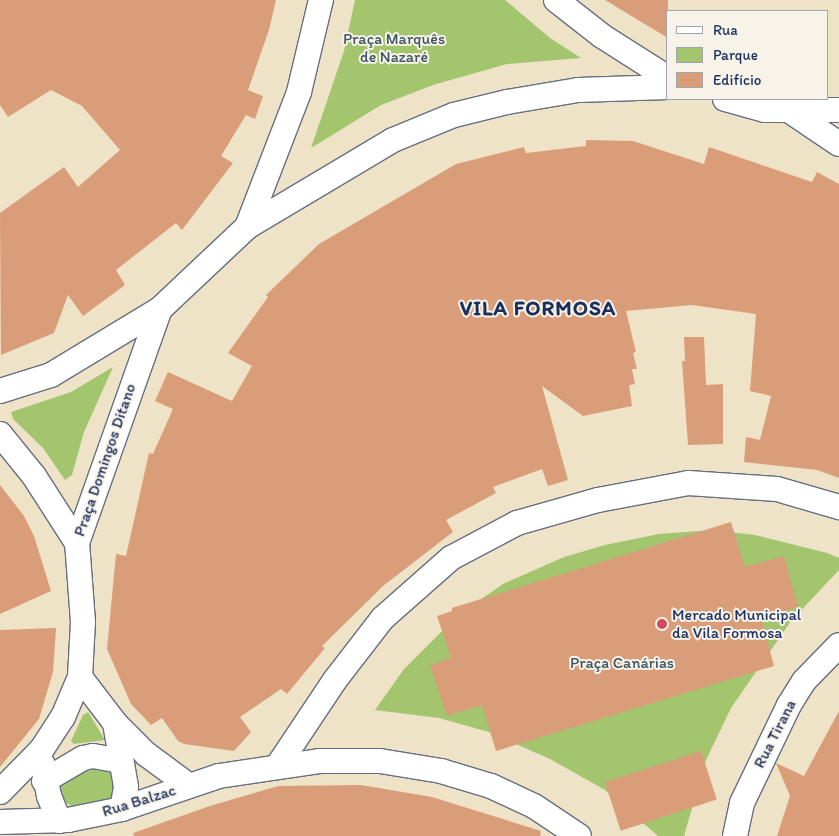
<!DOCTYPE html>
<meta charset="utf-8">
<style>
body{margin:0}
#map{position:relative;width:839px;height:836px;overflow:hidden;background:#eee3c6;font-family:Itim,sans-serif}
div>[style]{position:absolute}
.green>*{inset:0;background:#a2c56e}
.building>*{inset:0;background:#da9d7a;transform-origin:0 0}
.roads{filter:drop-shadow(1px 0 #656e82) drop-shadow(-1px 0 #656e82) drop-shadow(0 1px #656e82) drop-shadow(0 -1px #656e82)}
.street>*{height:24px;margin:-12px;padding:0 12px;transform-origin:12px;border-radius:12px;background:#fff}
.dots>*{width:14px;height:14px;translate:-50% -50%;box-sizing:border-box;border:2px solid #f7f3e8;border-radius:50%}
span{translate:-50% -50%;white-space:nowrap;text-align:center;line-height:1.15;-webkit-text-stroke:4px #f7f3e8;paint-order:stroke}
.park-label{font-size:16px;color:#3d5462}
.street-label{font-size:16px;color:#1b2f5e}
.poi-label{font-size:16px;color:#1b2f5e}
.left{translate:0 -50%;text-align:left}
.district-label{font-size:21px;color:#1b2f5e;font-weight:700;letter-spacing:1px}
.legend{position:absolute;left:666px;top:10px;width:162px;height:90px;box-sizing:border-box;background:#f7f3e8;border:1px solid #9fa5b1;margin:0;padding:6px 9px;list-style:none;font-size:15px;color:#1b2f5e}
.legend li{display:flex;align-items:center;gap:10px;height:25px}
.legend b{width:25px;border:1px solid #9fa5b1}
</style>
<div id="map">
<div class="green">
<i style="clip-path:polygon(355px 0,505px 0,550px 38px,581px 58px,507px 64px,433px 85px,381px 105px,311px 148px,344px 51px)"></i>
<i style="clip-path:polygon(113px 367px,84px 432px,72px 475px,65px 480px,43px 448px,13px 419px,11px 412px,71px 392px)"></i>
<i style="clip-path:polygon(713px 530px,755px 535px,827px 553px,839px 558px,839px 570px,791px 621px,731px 708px,706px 760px,684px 836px,658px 836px,605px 790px,550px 759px,489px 732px,439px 718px,375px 710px,404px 669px,440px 633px,461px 613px,503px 584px,564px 557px,605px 545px,659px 534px)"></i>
<i style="clip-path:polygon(88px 712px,105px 740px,74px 744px,71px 741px,83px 715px)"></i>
<i style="clip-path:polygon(113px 768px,121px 798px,74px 808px,59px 798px,59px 782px,73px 772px)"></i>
</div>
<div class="building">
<i style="clip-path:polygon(0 0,276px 0,269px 30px,248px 90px,263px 96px,255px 119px,246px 115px,221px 156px,233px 163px,182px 230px,176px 223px,116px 270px,125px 285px,83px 316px,68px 295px,54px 333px,1px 355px,0 213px,64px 167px,78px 187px,120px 150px,82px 106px,51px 90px,8px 117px,0 105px)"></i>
<i style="clip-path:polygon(605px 0,668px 0,668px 38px)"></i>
<i style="clip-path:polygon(586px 140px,633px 141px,704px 164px,709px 147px,812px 182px,817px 172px,839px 184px,839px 478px,817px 470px,744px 462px,746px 437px,760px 440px,771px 396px,750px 391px,756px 314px,692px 305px,626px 311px,636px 352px,633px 353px,637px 369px,632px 369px,635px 384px,629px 385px,632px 406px,583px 416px,542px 386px,568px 480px,548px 486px,542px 469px,493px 487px,496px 493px,446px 520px,453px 532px,383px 586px,322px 646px,325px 648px,287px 694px,281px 689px,240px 717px,251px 732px,234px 751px,184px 744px,178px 741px,162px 718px,151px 725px,131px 704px,107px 649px,116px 554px,126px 556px,149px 453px,153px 454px,173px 409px,155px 401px,168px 372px,232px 401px,252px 366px,228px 353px,268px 297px,266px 295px,319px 244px,456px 164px,524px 147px,526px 153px,586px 146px)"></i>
<i style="clip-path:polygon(684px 337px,704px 337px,706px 385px,723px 384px,723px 444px,688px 445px,682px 361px,685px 361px)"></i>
<i style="clip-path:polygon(0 485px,24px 516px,34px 536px,51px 591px,0 614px)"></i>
<i style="clip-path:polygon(731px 522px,745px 567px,784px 556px,798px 607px,761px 618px,774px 666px,496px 751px,482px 705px,447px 716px,430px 665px,451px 658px,437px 616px,452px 611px,452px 608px)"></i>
<i style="clip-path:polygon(56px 628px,53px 672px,39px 719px,0 767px,0 630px)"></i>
<i style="clip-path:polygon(839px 711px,839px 836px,777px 836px,790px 796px,776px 763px,804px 776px)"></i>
<i style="left:701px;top:751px;width:51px;height:101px;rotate:72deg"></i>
<i style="clip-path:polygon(361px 785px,432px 797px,541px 831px,540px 836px,134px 836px,133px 833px,210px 806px,278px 786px)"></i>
</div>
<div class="roads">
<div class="street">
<i style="left:556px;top:0;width:58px;rotate:38deg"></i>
<i style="left:602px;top:36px;width:78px;rotate:32.5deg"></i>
<i style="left:725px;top:99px;width:41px;rotate:15.4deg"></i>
<i style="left:765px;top:110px;width:74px"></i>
<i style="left:790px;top:111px;width:59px;rotate:34deg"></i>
<i style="left:247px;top:227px;width:145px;rotate:-68.9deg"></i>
<i style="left:299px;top:92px;width:95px;rotate:-76.6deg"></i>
<i style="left:0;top:391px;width:53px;rotate:-17.4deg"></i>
<i style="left:51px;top:375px;width:127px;rotate:-31.2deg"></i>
<i style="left:160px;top:309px;width:120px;rotate:-43.3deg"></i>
<i style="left:247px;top:227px;width:170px;rotate:-30.8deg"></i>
<i style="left:393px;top:140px;width:66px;rotate:-22.3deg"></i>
<i style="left:454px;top:115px;width:55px;rotate:-13.8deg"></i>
<i style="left:507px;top:102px;width:72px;rotate:-9.6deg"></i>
<i style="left:578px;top:90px;width:90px;rotate:-1.9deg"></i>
<i style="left:0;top:434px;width:54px;rotate:51deg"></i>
<i style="left:34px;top:476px;width:80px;rotate:57.3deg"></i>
<i style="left:80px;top:677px;width:58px;rotate:52.7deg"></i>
<i style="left:115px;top:723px;width:44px;rotate:45deg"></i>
<i style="left:146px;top:754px;width:52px;rotate:36.4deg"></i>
<i style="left:115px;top:723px;width:65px;rotate:80.2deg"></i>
<i style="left:126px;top:787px;width:22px;rotate:100deg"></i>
<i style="left:43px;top:765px;width:32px;rotate:79deg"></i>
<i style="left:49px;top:796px;width:27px;rotate:68deg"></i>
<i style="left:277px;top:767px;width:105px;rotate:-56.3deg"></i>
<i style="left:335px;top:680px;width:78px;rotate:-52.3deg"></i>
<i style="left:383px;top:618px;width:91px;rotate:-41.4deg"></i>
<i style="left:451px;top:558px;width:75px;rotate:-27.9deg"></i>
<i style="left:517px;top:523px;width:84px;rotate:-15.9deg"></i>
<i style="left:598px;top:500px;width:92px;rotate:-10.7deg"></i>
<i style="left:688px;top:483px;width:89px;rotate:3.9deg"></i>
<i style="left:777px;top:489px;width:65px;rotate:16.2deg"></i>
<i style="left:44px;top:781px;width:45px;rotate:-30.5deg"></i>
<i style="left:83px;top:758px;width:10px;rotate:-11deg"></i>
<i style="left:93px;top:756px;width:28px;rotate:10deg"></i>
<i style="left:0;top:792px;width:60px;rotate:-45.7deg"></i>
<i style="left:42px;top:749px;width:38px;rotate:-57deg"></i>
<i style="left:63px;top:717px;width:43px;rotate:-67deg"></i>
<i style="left:80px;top:677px;width:55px;rotate:-86.9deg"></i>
<i style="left:83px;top:622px;width:79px;rotate:-94.3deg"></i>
<i style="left:77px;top:543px;width:248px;rotate:-70.5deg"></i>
<i style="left:0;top:822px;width:68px;rotate:-1.7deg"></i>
<i style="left:68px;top:820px;width:55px;rotate:-11.5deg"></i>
<i style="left:122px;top:809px;width:102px;rotate:-18.8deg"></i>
<i style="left:219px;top:776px;width:101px;rotate:-8.5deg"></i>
<i style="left:319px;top:761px;width:61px"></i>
<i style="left:380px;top:761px;width:62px;rotate:9.3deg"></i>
<i style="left:441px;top:771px;width:52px;rotate:16.7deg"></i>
<i style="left:491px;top:786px;width:47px;rotate:24.9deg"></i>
<i style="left:534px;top:806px;width:54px;rotate:33.7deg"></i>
<i style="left:735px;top:836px;width:34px;rotate:-78deg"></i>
<i style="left:742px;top:803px;width:109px;rotate:-64.4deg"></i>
<i style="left:789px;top:705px;width:28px;rotate:-58deg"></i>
<i style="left:804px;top:681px;width:50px;rotate:-45.8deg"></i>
</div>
</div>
<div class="dots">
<i style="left:662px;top:624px;background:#d1495b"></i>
</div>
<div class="park-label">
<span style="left:394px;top:48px">Praça Marquês<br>de Nazaré</span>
<span style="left:622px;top:663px">Praça Canárias</span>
</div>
<div class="street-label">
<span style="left:105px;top:460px;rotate:-71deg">Praça Domingos Ditano</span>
<span style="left:775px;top:734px;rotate:-63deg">Rua Tirana</span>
<span style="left:139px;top:801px;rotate:-17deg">Rua Balzac</span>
</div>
<div class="poi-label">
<span class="left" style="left:672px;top:624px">Mercado Municipal<br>da Vila Formosa</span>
</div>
<div class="district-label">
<span style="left:538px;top:308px">VILA FORMOSA</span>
</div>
<ul class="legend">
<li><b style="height:6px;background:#fff"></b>Rua</li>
<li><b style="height:14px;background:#a2c56e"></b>Parque</li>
<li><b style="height:14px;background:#da9d7a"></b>Edifício</li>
</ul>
</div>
